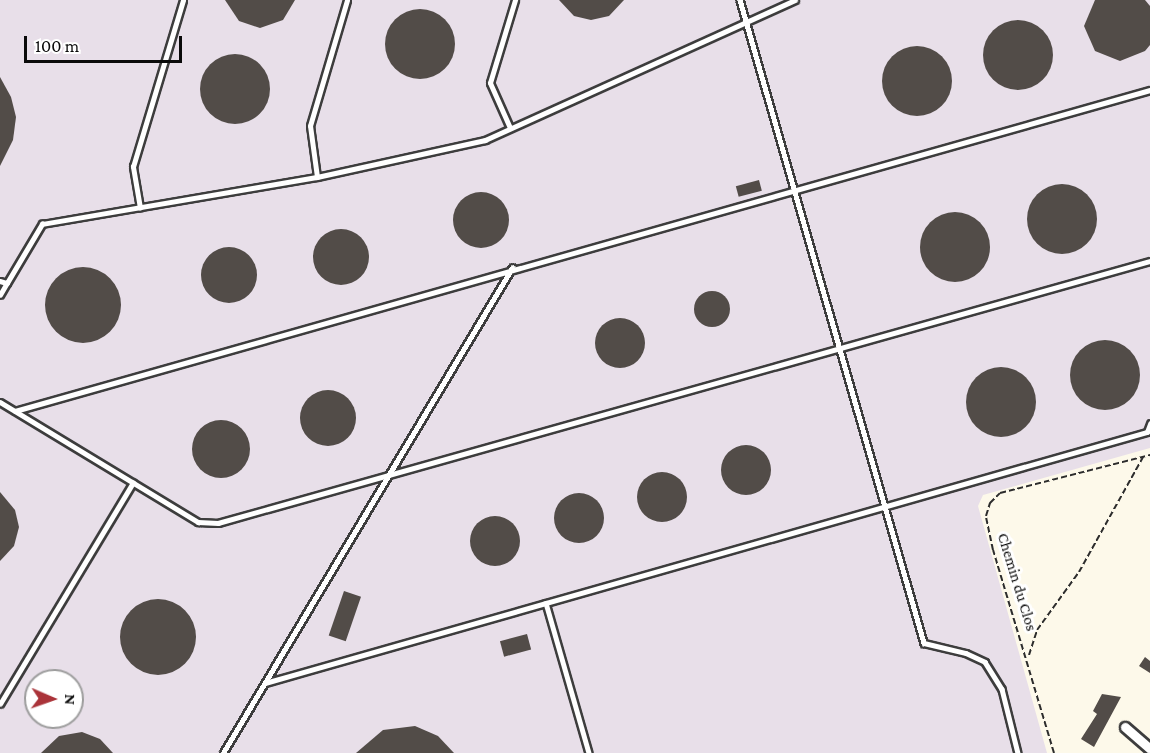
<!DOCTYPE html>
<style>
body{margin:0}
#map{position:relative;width:1150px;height:753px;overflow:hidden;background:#fdf9ea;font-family:"Crimson Pro",serif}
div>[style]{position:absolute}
.industrial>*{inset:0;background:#e8dfe9}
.building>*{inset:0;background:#524c48;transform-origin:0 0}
.round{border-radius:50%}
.path>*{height:2px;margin-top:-1px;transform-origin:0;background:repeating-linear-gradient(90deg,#2c2c2c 0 6px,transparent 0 9px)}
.roads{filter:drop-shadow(2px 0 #3d3d3d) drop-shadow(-2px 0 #3d3d3d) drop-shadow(0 2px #3d3d3d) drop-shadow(0 -2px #3d3d3d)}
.lane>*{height:4.5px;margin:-2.25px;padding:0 2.25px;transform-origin:2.25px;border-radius:2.25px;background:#fff}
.street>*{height:9px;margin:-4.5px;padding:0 4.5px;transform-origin:4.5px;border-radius:4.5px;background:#fff}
span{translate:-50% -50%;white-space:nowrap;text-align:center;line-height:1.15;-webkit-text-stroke:6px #fff;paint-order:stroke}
.street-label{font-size:16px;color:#0a0a0a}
.north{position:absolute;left:24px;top:669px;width:60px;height:60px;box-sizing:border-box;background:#fff;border:2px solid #9d9d9d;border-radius:50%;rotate:92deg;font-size:16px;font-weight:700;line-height:24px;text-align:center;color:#0a0a0a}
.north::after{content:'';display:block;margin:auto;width:21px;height:27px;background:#aa3339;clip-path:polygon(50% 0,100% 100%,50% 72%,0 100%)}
.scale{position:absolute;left:24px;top:36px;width:158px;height:27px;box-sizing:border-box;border:3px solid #0a0a0a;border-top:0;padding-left:8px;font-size:18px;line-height:21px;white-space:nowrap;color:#0a0a0a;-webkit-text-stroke:4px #fff;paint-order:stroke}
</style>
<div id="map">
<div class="industrial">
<i style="clip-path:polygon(evenodd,0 0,1150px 0,1150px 448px,983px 495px,978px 506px,1047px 753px,0 753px,0 0,36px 681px,72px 681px,72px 717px,36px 717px,36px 681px)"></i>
</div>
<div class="building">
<i style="clip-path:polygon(225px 0,295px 0,283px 20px,260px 28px,239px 21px)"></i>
<i style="clip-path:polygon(559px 0,624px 0,609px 16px,591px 20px,574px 16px)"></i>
<i style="clip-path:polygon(1095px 0,1145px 0,1150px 6px,1150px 45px,1145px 51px,1120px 61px,1095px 51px,1084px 26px)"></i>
<i class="round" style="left:385px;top:9px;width:70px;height:70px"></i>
<i class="round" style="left:983px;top:20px;width:70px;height:70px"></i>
<i class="round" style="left:882px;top:46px;width:70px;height:70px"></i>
<i class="round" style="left:200px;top:54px;width:70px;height:70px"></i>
<i style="clip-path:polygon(0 77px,11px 97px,16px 117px,13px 140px,0 166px)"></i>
<i style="left:759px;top:180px;width:11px;height:24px;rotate:75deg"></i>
<i class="round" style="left:1027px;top:184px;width:70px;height:70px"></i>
<i class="round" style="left:453px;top:192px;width:56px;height:56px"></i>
<i class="round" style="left:920px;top:212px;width:70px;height:70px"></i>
<i class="round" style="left:313px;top:229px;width:56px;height:56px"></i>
<i class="round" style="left:201px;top:247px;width:56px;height:56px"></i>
<i class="round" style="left:45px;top:267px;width:76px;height:76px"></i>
<i class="round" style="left:694px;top:291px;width:36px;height:36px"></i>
<i class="round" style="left:595px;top:318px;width:50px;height:50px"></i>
<i class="round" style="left:1070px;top:340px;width:70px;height:70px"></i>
<i class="round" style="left:966px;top:367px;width:70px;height:70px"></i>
<i class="round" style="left:300px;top:390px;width:56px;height:56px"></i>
<i class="round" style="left:192px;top:420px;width:58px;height:58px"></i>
<i class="round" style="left:721px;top:445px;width:50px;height:50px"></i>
<i class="round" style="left:637px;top:472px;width:50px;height:50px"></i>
<i style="clip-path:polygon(0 492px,15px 510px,19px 527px,14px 546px,0 561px)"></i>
<i class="round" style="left:554px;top:493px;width:50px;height:50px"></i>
<i class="round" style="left:470px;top:516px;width:50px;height:50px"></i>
<i style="left:344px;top:591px;width:18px;height:47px;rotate:19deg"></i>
<i class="round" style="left:120px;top:599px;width:76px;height:76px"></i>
<i style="left:527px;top:634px;width:16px;height:28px;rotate:75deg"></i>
<i style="clip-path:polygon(1145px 657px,1150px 661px,1150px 673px,1139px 666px)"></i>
<i style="clip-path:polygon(1102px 694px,1121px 697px,1094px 747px,1081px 739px,1097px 714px,1093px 711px)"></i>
<i style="clip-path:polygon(415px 726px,438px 736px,454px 753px,356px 753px,383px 730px)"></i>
<i style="clip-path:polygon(82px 732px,100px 739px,113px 753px,41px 753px,59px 736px)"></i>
</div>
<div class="path">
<i style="left:1029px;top:655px;width:26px;rotate:-72deg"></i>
<i style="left:1037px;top:630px;width:72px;rotate:-54.1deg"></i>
<i style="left:1079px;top:572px;width:132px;rotate:-60.9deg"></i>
<i style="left:1054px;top:753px;width:212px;rotate:-106.7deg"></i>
<i style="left:993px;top:550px;width:35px;rotate:-102deg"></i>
<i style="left:986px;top:516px;width:14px;rotate:-73deg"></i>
<i style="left:990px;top:503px;width:14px;rotate:-45deg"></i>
<i style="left:1000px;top:493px;width:155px;rotate:-14.2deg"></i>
</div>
<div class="roads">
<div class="lane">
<i style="left:740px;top:0;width:669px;rotate:74.03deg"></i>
<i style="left:924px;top:643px;width:43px;rotate:13.4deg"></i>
<i style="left:966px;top:653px;width:21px;rotate:25deg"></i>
<i style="left:985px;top:662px;width:32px;rotate:58deg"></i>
<i style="left:1002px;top:689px;width:66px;rotate:76deg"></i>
<i style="left:510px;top:128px;width:49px;rotate:-114deg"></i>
<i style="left:490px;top:83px;width:87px;rotate:-73.2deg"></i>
<i style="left:317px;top:177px;width:51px;rotate:-97.8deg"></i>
<i style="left:310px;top:126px;width:131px;rotate:-73.6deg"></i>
<i style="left:140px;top:208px;width:42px;rotate:-99.7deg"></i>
<i style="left:133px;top:167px;width:174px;rotate:-73.3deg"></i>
<i style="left:0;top:281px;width:7px;rotate:16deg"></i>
<i style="left:7px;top:283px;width:69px;rotate:-59.3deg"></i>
<i style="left:42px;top:224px;width:279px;rotate:-9.7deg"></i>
<i style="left:317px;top:177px;width:172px;rotate:-12.4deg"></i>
<i style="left:485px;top:140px;width:340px;rotate:-24.3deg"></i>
<i style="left:0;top:295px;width:14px;rotate:-60deg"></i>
<i style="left:0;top:402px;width:232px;rotate:31.2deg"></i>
<i style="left:198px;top:522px;width:20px;rotate:3deg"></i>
<i style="left:218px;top:523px;width:968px;rotate:-15.7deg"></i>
<i style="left:15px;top:411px;width:1180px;rotate:-15.79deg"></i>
<i style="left:546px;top:603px;width:156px;rotate:74deg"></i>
<i style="left:265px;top:683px;width:917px;rotate:-15.89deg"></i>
<i style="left:1147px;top:432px;width:9px;rotate:-69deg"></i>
<i style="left:0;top:704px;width:258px;rotate:-59deg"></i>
<i style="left:223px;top:753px;width:565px;rotate:-59.21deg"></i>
</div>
<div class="street">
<i style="left:1125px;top:727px;width:33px;rotate:41deg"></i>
</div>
</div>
<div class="street-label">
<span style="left:1017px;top:582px;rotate:73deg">Chemin du Clos</span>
</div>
<div class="north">N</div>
<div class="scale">100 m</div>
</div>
